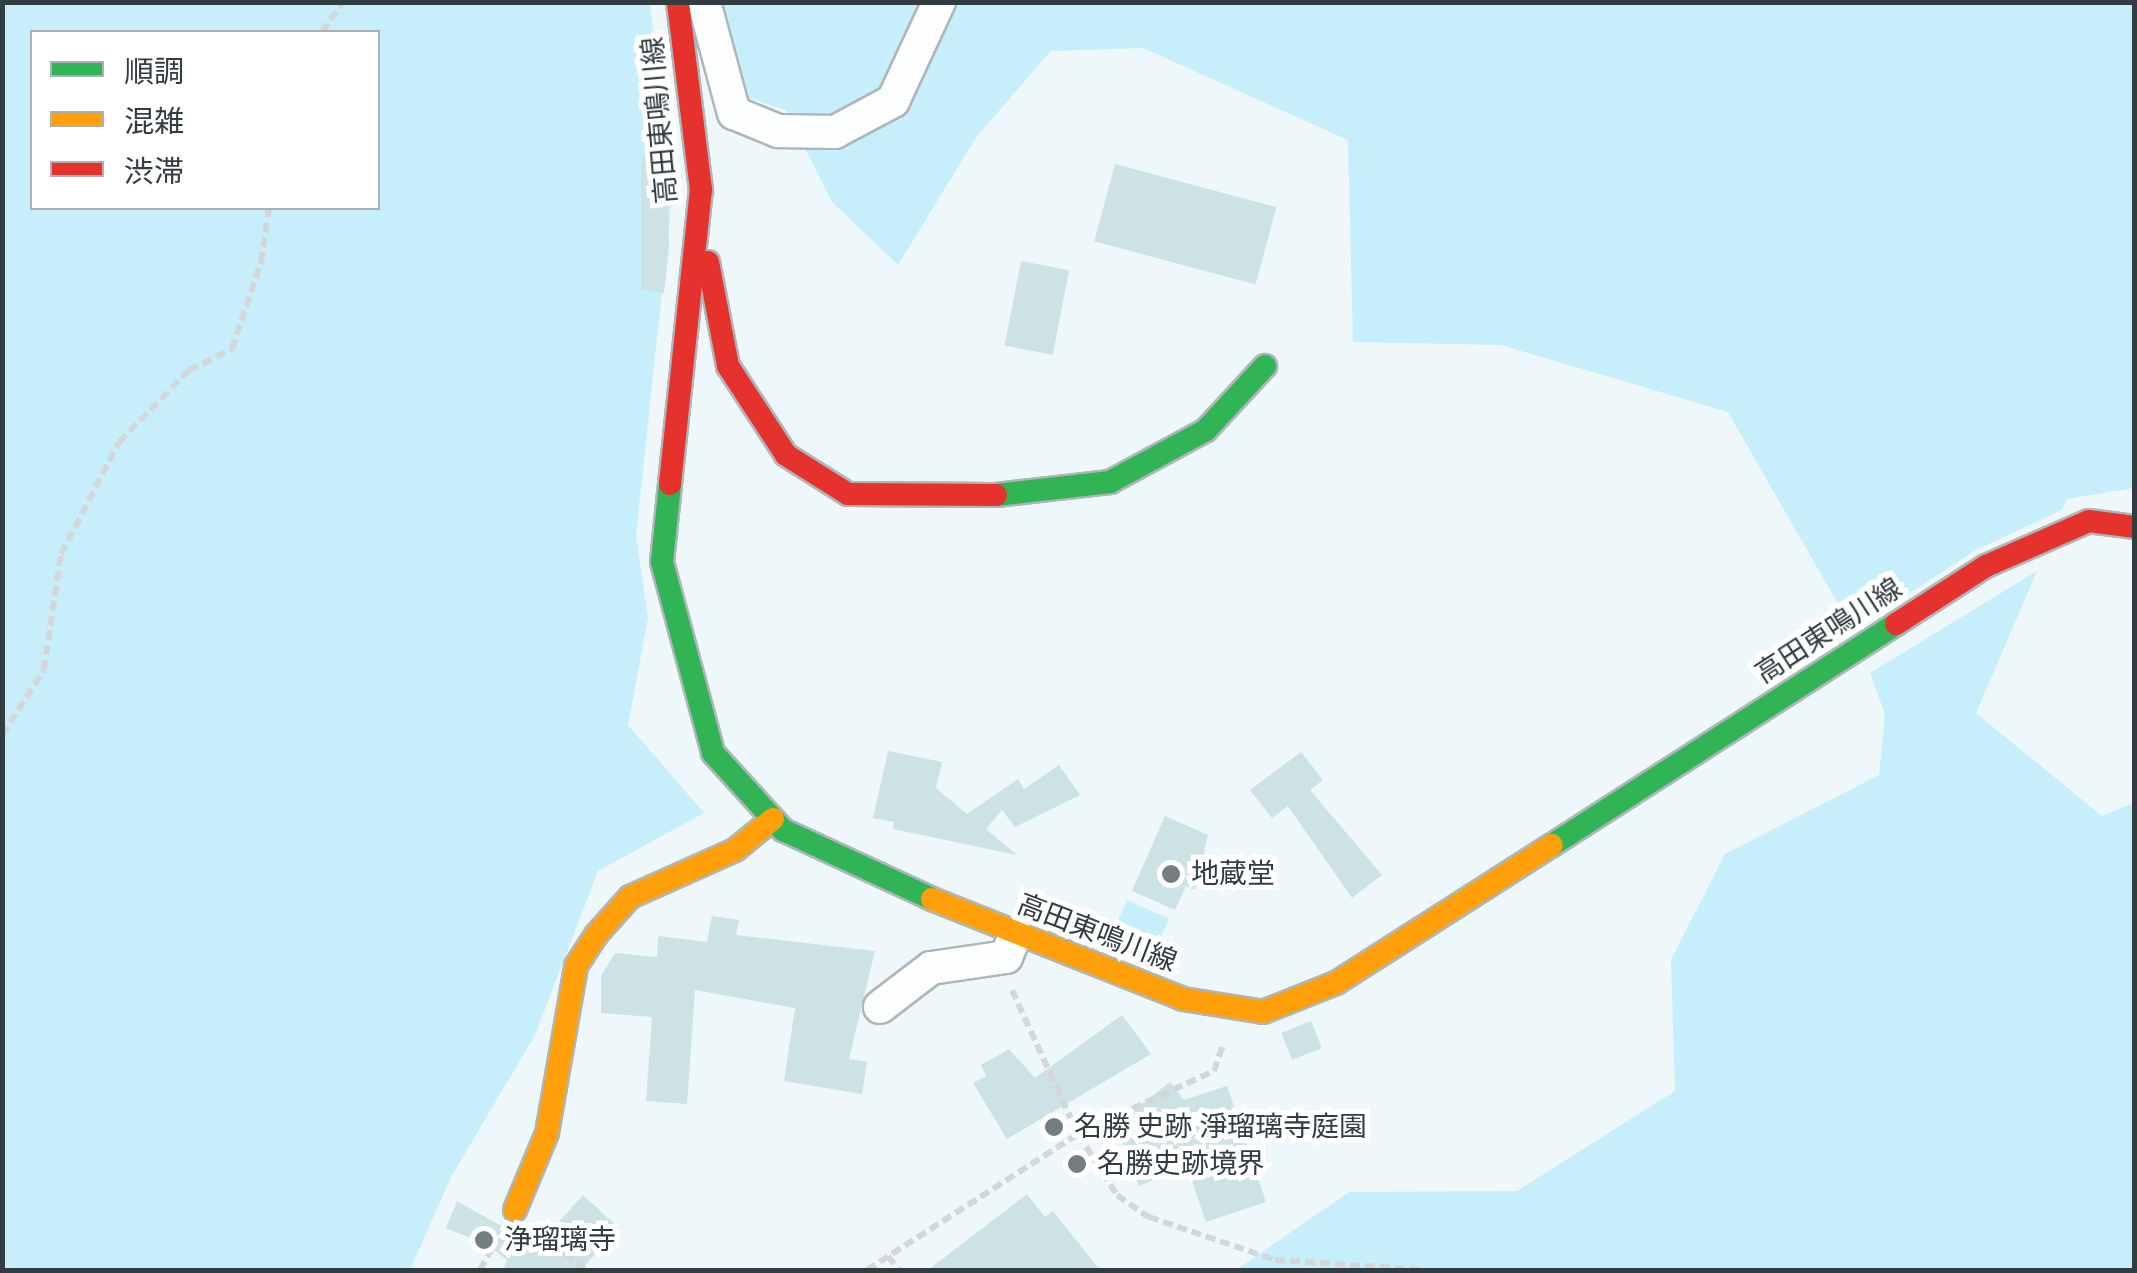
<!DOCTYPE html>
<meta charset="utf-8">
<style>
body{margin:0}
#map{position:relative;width:2137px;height:1273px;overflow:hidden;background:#eef7fa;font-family:"Fira Sans Condensed","Noto Sans JP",sans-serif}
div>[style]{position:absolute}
.green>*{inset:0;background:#c6effb;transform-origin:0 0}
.building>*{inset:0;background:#cde2e4;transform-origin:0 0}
.path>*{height:6px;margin-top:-3px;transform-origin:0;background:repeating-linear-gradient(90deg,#d4d7d8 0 10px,transparent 0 15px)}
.roads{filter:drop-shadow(2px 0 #aeb6b9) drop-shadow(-2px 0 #aeb6b9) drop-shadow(0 2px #aeb6b9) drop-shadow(0 -2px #aeb6b9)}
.street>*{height:32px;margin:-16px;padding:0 16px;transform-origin:16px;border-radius:16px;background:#fcfefe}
.fast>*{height:22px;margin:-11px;padding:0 11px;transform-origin:11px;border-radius:11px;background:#30b455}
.slow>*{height:22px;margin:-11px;padding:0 11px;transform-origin:11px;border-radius:11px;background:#ff9f0a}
.jam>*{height:22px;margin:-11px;padding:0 11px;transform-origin:11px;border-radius:11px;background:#e5322d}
.dots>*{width:28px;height:28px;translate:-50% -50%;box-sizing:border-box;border:5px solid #fff;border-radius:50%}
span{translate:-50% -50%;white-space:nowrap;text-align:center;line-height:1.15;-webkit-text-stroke:10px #fff;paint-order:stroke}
.street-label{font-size:28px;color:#323d41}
.poi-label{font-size:28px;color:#323d41}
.left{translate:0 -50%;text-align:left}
.frame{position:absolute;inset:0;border:5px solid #323d41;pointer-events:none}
.legend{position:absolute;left:30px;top:30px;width:350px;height:180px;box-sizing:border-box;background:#fff;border:2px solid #adb1b3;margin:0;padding:12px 18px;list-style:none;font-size:30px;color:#323d41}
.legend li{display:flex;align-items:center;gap:20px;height:50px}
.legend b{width:50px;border:2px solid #adb1b3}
</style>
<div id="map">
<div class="green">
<i style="clip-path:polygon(evenodd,2px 3px,650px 3px,673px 189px,636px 535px,648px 618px,628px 725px,704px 813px,598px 871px,535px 1035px,451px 1177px,410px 1270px,3px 1270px,2px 3px,32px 32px,378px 32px,378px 208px,32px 208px,32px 32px)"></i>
<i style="clip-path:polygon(697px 3px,2134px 3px,2134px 488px,2067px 499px,2062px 510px,1976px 550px,1853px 630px,1728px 412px,1501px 345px,1353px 342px,1348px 140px,1143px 48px,1051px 51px,977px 136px,898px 265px,832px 202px,786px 110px,710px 86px)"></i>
<i style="clip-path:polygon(2037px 571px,1976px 713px,2102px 816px,2134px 803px,2134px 1270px,1236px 1270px,1349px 1192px,1517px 1191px,1675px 1091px,1671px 960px,1725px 854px,1879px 775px,1885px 714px,1870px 673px)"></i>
<i style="left:1127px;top:900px;width:46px;height:35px;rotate:24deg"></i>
</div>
<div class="building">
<i style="clip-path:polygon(667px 156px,669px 247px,664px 293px,641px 290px,641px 157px)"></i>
<i style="left:1115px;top:164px;width:167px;height:80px;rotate:15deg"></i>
<i style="left:1021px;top:261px;width:49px;height:86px;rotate:11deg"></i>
<i style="clip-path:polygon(888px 751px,942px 762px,936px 788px,967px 814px,1018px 779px,1024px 789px,1059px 765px,1080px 795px,1015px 827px,1002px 810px,986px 829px,1017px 855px,893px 829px,894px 822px,873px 818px)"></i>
<i style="clip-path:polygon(1301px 752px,1323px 780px,1310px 790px,1382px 875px,1352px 898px,1288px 806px,1272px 818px,1250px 790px)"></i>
<i style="clip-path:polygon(1165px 816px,1208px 835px,1195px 890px,1186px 886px,1175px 910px,1132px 891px)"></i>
<i style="clip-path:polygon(712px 916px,739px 920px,736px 935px,875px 951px,849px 1059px,867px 1062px,862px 1094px,784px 1081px,795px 1008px,695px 990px,687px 1104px,646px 1101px,652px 1017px,601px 1013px,601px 976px,615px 953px,657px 957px,658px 936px,707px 942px)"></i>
<i style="clip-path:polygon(1122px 1015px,1151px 1054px,1007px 1139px,973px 1083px,986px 1076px,981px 1065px,1009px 1049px,1035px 1078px)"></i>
<i style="left:1311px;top:1021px;width:29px;height:32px;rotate:68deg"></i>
<i style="clip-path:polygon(1170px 1082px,1184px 1100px,1227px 1086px,1266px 1202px,1206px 1222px,1187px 1167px,1139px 1186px,1115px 1125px)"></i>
<i style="clip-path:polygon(1027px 1194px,1045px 1217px,1053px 1211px,1100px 1270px,928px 1270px)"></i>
<i style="clip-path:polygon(583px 1195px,619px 1228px,581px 1270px,503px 1270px,507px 1260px,488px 1245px,446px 1228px,457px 1201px,537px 1246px)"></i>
</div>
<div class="path">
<i style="left:322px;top:32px;width:37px;rotate:-55deg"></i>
<i style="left:2px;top:735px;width:77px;rotate:-57.1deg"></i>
<i style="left:44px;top:670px;width:117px;rotate:-81.7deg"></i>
<i style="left:61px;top:554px;width:126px;rotate:-62.6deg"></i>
<i style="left:119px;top:442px;width:100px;rotate:-45.8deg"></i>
<i style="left:189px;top:370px;width:48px;rotate:-26deg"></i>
<i style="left:232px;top:349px;width:92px;rotate:-71.6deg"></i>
<i style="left:261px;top:262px;width:55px;rotate:-81.6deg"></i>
<i style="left:1012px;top:990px;width:158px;rotate:65.4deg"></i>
<i style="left:1078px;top:1134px;width:72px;rotate:57.4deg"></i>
<i style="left:1117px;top:1195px;width:39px;rotate:35deg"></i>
<i style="left:1149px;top:1217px;width:133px;rotate:18.8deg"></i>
<i style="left:1275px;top:1260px;width:151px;rotate:3.8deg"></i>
<i style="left:542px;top:1234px;width:56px;rotate:39.9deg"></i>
<i style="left:888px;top:1256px;width:18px;rotate:52deg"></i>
<i style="left:480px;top:1270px;width:33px;rotate:-61deg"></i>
<i style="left:867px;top:1270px;width:251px;rotate:-32.8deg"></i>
<i style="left:1078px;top:1134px;width:150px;rotate:-24.9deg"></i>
<i style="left:1214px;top:1071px;width:28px;rotate:-71deg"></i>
</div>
<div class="roads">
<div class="street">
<i style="left:704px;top:2px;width:115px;rotate:74.9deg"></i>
<i style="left:734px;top:113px;width:48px;rotate:22.2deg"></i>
<i style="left:778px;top:131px;width:57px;rotate:1deg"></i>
<i style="left:835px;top:132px;width:66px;rotate:-28.1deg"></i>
<i style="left:893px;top:101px;width:109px;rotate:-65.1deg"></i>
<i style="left:880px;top:1007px;width:64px;rotate:-37.4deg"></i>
<i style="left:931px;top:968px;width:76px;rotate:-8.3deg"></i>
<i style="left:1006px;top:957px;width:25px;rotate:-67deg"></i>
</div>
<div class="fast">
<i style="left:670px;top:484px;width:78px;rotate:95.9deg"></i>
<i style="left:662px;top:562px;width:198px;rotate:75deg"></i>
<i style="left:713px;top:753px;width:104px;rotate:47.7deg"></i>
<i style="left:783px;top:830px;width:164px;rotate:24.8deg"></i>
<i style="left:996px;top:495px;width:115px;rotate:-6.5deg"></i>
<i style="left:1110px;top:482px;width:109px;rotate:-28.4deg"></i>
<i style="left:1206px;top:430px;width:87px;rotate:-47.3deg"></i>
<i style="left:1552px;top:845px;width:409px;rotate:-32.7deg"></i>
</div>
<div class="slow">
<i style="left:932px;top:899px;width:270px;rotate:21.7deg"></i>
<i style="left:1183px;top:999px;width:81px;rotate:9.2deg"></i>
<i style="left:1263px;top:1012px;width:79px;rotate:-21.7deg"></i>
<i style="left:1336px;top:983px;width:256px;rotate:-32.6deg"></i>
<i style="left:515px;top:1210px;width:83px;rotate:-67.4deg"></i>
<i style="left:547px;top:1133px;width:169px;rotate:-80.1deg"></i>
<i style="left:576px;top:966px;width:37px;rotate:-57deg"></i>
<i style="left:596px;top:935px;width:51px;rotate:-48.2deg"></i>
<i style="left:630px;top:897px;width:115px;rotate:-24.1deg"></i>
<i style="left:735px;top:850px;width:49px;rotate:-39.2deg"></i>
</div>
<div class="jam">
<i style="left:708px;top:262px;width:106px;rotate:79.1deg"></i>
<i style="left:728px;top:366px;width:106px;rotate:56.9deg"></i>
<i style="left:786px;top:455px;width:73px;rotate:32.2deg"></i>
<i style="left:848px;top:494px;width:148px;rotate:0.4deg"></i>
<i style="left:670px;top:484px;width:296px;rotate:-84deg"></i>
<i style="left:701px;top:190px;width:189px;rotate:-97deg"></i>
<i style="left:1896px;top:624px;width:107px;rotate:-32.8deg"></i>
<i style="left:1986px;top:566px;width:112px;rotate:-23.6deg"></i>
<i style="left:2089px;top:521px;width:45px;rotate:7.6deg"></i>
</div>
</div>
<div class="dots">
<i style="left:1171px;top:874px;background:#747e82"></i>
<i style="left:1054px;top:1127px;background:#747e82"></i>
<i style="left:1077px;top:1164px;background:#747e82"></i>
<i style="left:484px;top:1240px;background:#747e82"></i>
</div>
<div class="street-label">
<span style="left:660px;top:120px;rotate:-95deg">高田東鳴川線</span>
<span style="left:1829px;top:631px;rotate:-33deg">高田東鳴川線</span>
<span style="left:1097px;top:933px;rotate:21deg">高田東鳴川線</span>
</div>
<div class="poi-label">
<span class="left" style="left:1191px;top:874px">地蔵堂</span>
<span class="left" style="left:1074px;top:1127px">名勝 史跡 淨瑠璃寺庭園</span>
<span class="left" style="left:1097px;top:1164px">名勝史跡境界</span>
<span class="left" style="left:504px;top:1240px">浄瑠璃寺</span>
</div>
<div class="frame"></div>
<ul class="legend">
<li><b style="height:12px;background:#30b455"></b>順調</li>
<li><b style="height:12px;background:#ff9f0a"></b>混雑</li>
<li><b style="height:12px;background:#e5322d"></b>渋滞</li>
</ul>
</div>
